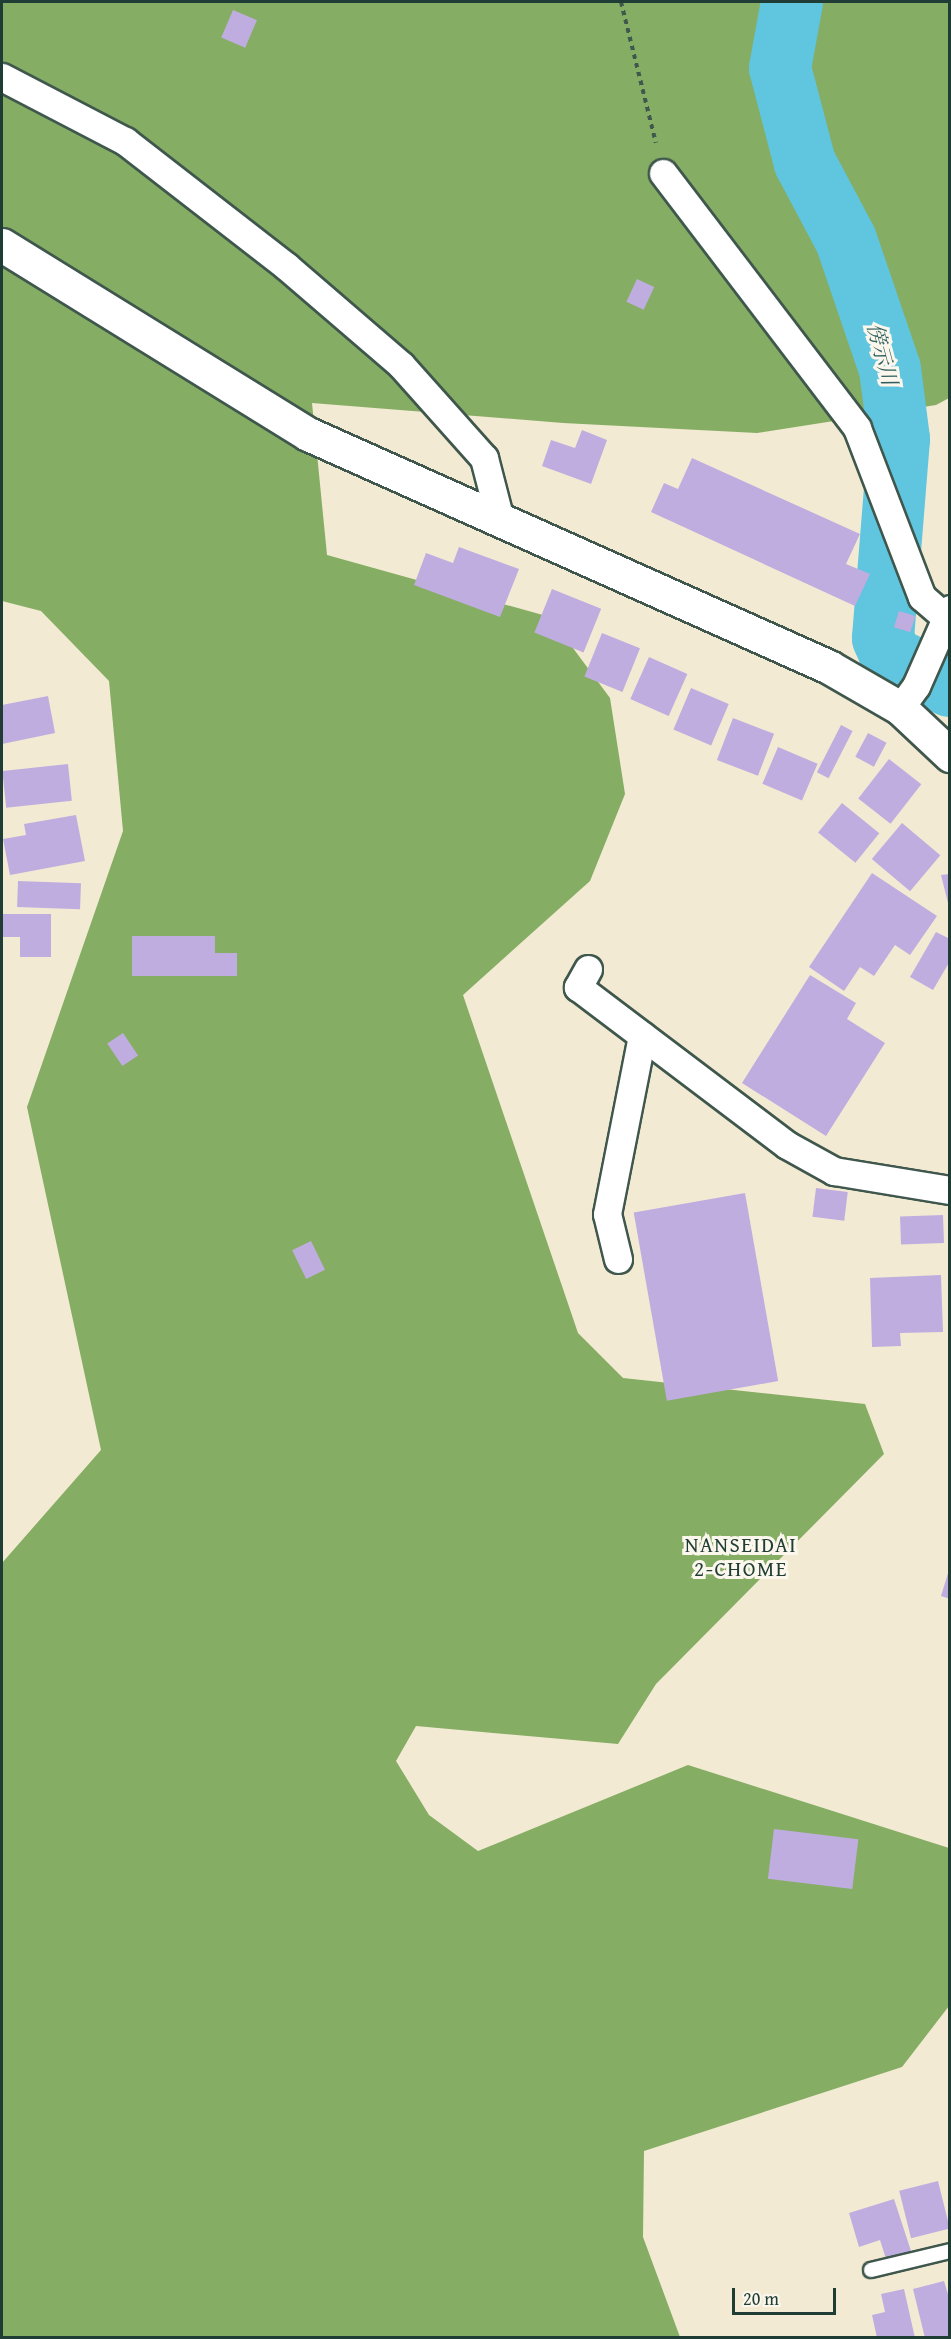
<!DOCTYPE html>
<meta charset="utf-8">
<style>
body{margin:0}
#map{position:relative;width:951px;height:2339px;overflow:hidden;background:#f3ead3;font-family:"Gentium Book Plus","Noto Serif JP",serif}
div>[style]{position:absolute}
.forest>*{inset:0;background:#85ad64}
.river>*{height:62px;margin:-31px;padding:0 31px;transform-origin:31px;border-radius:31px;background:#60c5de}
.building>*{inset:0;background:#c0ade0;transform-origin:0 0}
.path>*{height:4px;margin-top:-2px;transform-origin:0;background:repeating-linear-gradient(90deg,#3f574c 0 4.5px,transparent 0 9px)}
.roads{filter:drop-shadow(2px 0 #3f574c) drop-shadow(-2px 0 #3f574c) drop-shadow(0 2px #3f574c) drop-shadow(0 -2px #3f574c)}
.service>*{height:14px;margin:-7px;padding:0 7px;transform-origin:7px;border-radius:7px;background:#fff}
.minor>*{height:27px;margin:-13.5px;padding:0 13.5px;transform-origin:13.5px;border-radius:13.5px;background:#fff}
.tertiary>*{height:33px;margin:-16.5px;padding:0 16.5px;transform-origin:16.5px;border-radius:16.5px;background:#fff}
span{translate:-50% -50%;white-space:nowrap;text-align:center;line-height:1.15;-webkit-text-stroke:6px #fbf7ec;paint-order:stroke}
.water-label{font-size:21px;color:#2f5f5e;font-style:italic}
.neighbourhood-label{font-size:21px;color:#1f3d34;letter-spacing:1.5px}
.frame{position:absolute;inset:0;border:3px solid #1f3d34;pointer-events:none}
.scale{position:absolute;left:732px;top:2288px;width:104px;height:27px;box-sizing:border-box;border:3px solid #1f3d34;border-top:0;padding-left:8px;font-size:18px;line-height:21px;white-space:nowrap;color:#1f3d34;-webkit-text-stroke:4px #fbf7ec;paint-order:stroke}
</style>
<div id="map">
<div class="forest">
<i style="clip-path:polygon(2px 2px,949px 2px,949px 398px,936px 405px,757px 433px,563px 423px,312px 403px,327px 555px,550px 617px,610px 698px,625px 794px,590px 881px,463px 995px,578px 1333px,623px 1378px,865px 1404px,884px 1454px,656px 1684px,618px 1744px,416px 1726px,396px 1761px,429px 1815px,478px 1851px,688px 1765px,949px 1848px,949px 2006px,902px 2067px,644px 2151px,643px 2237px,680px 2337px,2px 2338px,2px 1563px,101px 1450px,27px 1107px,123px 831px,109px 681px,41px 611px,2px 601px)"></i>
</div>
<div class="river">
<i style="left:792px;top:2px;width:67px;rotate:100.3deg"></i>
<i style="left:780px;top:68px;width:98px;rotate:75.3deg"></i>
<i style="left:805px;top:163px;width:87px;rotate:62deg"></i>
<i style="left:846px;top:240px;width:136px;rotate:71.2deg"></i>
<i style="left:890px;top:369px;width:71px;rotate:82.7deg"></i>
<i style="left:899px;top:439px;width:200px;rotate:94.6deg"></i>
<i style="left:883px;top:638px;width:21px;rotate:67deg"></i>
<i style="left:891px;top:657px;width:66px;rotate:26.2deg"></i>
</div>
<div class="building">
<i style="left:233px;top:10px;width:26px;height:30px;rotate:23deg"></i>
<i style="left:637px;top:279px;width:19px;height:25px;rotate:25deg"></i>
<i style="clip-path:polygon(582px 430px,607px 440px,591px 484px,542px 466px,551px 440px,575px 448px)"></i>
<i style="clip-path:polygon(692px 458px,860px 534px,846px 564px,870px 574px,855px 606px,651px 512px,664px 483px,678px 489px)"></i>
<i style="clip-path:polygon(459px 547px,519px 569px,500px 617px,414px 585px,426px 553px,453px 563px)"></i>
<i style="left:552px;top:589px;width:53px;height:47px;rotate:22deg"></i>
<i style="left:899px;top:611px;width:17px;height:17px;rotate:17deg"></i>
<i style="left:602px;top:633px;width:41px;height:47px;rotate:22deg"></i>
<i style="left:649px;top:657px;width:42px;height:46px;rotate:24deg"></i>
<i style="left:691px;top:688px;width:41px;height:45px;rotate:23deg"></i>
<i style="clip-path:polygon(48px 696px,55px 733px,2px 744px,2px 705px)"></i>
<i style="left:733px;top:718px;width:44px;height:45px;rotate:21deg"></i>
<i style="left:841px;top:725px;width:13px;height:53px;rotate:27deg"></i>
<i style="left:868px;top:733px;width:21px;height:27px;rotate:28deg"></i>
<i style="left:778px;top:747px;width:43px;height:40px;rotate:23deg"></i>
<i style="left:889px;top:759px;width:41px;height:50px;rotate:38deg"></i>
<i style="left:68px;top:764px;width:37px;height:66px;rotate:84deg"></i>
<i style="left:842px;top:803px;width:48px;height:38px;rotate:39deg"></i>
<i style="clip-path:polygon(76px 815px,85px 861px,10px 875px,3px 839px,26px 835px,24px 824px)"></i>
<i style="left:902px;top:823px;width:50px;height:47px;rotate:40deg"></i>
<i style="clip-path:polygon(872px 873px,937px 916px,910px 955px,895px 945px,874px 976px,860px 967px,844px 991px,809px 967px)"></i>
<i style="clip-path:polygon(950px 874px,950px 907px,949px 907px,941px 875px)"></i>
<i style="left:18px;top:881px;width:63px;height:26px;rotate:2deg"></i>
<i style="clip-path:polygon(2px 914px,51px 914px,51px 957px,20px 957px,20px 937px,2px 937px)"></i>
<i style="clip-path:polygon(936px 932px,950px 939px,950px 961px,933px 990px,910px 977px)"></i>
<i style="clip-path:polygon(132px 936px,215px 936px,215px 953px,237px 953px,237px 976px,132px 976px)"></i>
<i style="clip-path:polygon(810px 975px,856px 1003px,847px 1019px,885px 1043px,826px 1136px,742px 1083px)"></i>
<i style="left:123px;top:1033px;width:27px;height:19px;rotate:56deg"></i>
<i style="left:816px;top:1188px;width:32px;height:29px;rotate:7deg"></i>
<i style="left:745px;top:1193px;width:191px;height:113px;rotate:80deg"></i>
<i style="left:943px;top:1215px;width:28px;height:43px;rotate:88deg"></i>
<i style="left:311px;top:1241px;width:32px;height:21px;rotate:64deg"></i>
<i style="clip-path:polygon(941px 1275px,943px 1332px,900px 1333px,901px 1346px,872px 1347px,870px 1278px)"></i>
<i style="clip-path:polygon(949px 1570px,950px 1570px,950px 1599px,941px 1596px)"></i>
<i style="left:774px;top:1829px;width:85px;height:50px;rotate:7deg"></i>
<i style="left:938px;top:2181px;width:49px;height:40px;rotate:76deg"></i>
<i style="clip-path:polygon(894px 2199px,911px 2251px,886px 2259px,880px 2240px,859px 2247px,849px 2213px)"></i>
<i style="clip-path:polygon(944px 2281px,950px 2301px,950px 2338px,925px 2338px,913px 2289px)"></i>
<i style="clip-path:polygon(904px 2289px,915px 2338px,877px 2338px,872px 2315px,885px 2312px,881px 2294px)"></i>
</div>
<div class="path">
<i style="left:621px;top:2px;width:145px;rotate:76.1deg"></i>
</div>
<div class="roads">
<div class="service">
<i style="left:871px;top:2270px;width:81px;rotate:-13.5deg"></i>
</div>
<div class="minor">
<i style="left:2px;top:77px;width:139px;rotate:27.5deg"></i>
<i style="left:125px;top:141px;width:204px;rotate:37.8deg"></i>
<i style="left:286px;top:266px;width:152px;rotate:40.7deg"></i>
<i style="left:401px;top:365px;width:125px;rotate:48.3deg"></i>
<i style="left:484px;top:458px;width:64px;rotate:75.5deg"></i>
<i style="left:663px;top:173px;width:320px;rotate:52.7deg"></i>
<i style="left:857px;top:428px;width:181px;rotate:69deg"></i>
<i style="left:922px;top:597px;width:30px;rotate:41deg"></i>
<i style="left:900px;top:708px;width:27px;rotate:-54deg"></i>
<i style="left:916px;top:686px;width:84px;rotate:-66.2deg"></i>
<i style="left:588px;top:969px;width:21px;rotate:119deg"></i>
<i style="left:578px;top:987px;width:262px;rotate:37.1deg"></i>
<i style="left:787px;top:1145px;width:54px;rotate:29deg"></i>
<i style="left:834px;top:1171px;width:118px;rotate:9.3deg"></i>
<i style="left:618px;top:1259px;width:46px;rotate:-103.7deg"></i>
<i style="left:607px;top:1214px;width:182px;rotate:-78.9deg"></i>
</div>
<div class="tertiary">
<i style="left:2px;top:245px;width:360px;rotate:31.7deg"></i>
<i style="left:308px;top:434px;width:571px;rotate:24.09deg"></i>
<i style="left:829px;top:667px;width:82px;rotate:30deg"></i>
<i style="left:900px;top:708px;width:69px;rotate:43.2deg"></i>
</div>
</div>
<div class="water-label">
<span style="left:882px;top:354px;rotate:75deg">傍示川</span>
</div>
<div class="neighbourhood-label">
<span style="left:741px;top:1557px">NANSEIDAI<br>2-CHOME</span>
</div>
<div class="frame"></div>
<div class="scale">20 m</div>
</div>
